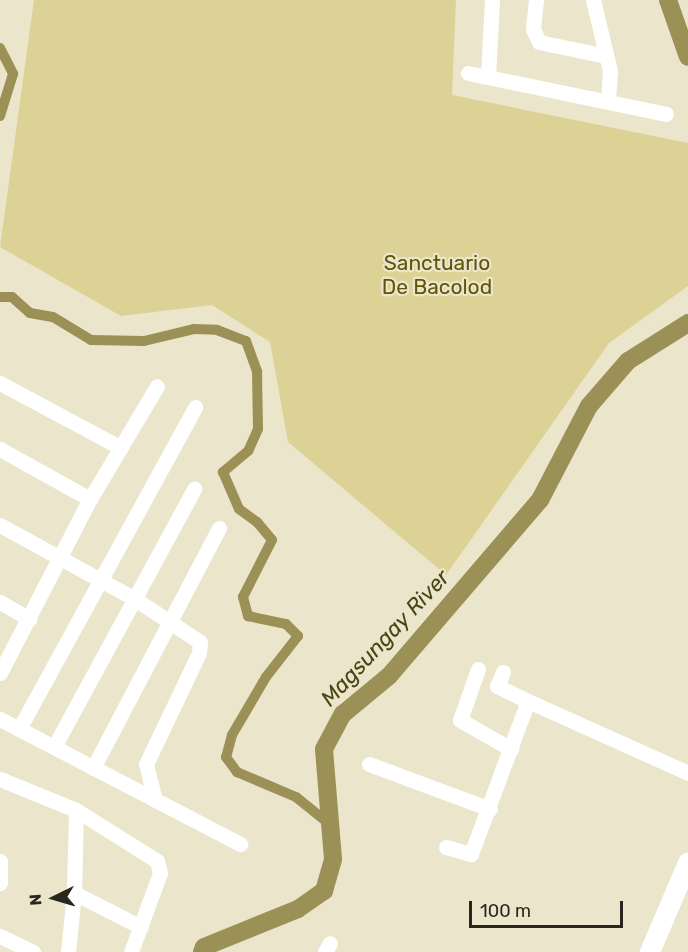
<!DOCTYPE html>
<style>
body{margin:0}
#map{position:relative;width:688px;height:952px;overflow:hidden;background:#ebe6cb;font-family:Rubik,sans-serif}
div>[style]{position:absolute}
.green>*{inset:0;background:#ddd295}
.canal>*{height:10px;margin:-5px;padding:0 5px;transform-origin:5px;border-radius:5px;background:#9b9055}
.river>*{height:18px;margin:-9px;padding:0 9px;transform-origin:9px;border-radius:9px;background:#9b9055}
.minor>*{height:15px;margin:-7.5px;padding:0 7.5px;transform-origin:7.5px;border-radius:7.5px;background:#fff}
.major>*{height:20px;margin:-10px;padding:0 10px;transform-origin:10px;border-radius:10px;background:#fff}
span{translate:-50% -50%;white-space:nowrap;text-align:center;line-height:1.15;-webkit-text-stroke:4.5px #ebe6cb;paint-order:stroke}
.park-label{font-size:21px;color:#5f5408}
.water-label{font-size:22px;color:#4b4313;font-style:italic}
.north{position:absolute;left:24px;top:868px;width:60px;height:60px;-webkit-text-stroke:4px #ebe6cb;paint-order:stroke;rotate:265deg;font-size:16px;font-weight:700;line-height:24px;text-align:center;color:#29271d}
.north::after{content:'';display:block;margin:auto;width:21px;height:27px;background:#29271d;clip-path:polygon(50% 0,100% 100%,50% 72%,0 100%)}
.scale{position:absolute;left:469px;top:901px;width:154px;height:27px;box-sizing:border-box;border:3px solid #29271d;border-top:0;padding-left:8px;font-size:18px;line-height:21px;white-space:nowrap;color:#29271d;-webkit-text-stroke:4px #ebe6cb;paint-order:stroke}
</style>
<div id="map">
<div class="green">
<i style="clip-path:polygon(34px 0,456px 0,452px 95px,688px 143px,688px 286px,609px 343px,446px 575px,288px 442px,270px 342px,212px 305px,121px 316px,0 247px)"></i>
</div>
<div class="canal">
<i style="left:0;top:48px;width:29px;rotate:63deg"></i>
<i style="left:13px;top:74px;width:44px;rotate:107.2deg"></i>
<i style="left:0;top:297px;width:12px"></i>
<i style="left:12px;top:297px;width:24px;rotate:42deg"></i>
<i style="left:30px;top:313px;width:23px;rotate:10deg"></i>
<i style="left:53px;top:317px;width:44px;rotate:31.2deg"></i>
<i style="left:91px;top:340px;width:53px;rotate:1.1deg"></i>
<i style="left:144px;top:341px;width:51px;rotate:-13.5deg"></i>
<i style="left:194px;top:329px;width:23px;rotate:2deg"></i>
<i style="left:217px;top:330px;width:31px;rotate:21deg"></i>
<i style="left:246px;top:341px;width:33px;rotate:70deg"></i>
<i style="left:257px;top:372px;width:57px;rotate:89deg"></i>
<i style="left:258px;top:429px;width:24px;rotate:114deg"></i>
<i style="left:248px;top:451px;width:33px;rotate:140deg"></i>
<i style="left:223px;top:472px;width:40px;rotate:66.6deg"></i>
<i style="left:239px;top:509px;width:22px;rotate:36deg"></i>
<i style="left:257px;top:522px;width:23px;rotate:50deg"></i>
<i style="left:272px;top:540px;width:64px;rotate:117deg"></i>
<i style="left:243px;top:597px;width:20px;rotate:75deg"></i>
<i style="left:248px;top:616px;width:39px;rotate:12deg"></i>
<i style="left:286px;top:624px;width:17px;rotate:45deg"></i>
<i style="left:298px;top:636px;width:52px;rotate:128deg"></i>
<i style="left:266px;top:677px;width:67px;rotate:120.4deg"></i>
<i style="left:232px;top:735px;width:23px;rotate:105deg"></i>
<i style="left:226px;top:757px;width:19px;rotate:54deg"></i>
<i style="left:237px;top:772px;width:64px;rotate:23deg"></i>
<i style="left:296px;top:797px;width:40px;rotate:39deg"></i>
</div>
<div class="river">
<i style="left:668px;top:0;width:60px;rotate:70.7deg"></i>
<i style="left:202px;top:952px;width:5px;rotate:-68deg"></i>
<i style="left:204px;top:947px;width:101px;rotate:-22deg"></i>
<i style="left:298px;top:909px;width:32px;rotate:-35deg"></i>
<i style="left:324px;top:891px;width:33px;rotate:-74deg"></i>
<i style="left:333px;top:859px;width:110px;rotate:-94.7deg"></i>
<i style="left:324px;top:749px;width:40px;rotate:-62deg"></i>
<i style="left:343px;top:714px;width:60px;rotate:-39.6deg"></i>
<i style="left:389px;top:676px;width:232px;rotate:-49.4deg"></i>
<i style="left:540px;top:500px;width:106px;rotate:-62.5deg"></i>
<i style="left:589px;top:406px;width:60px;rotate:-49.1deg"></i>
<i style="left:628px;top:361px;width:71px;rotate:-32.3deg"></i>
</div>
<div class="minor">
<i style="left:536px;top:0;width:29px;rotate:96deg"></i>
<i style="left:533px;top:29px;width:14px;rotate:65deg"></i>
<i style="left:539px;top:42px;width:68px;rotate:11.8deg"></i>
<i style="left:593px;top:0;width:73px;rotate:76.5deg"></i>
<i style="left:610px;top:71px;width:30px;rotate:94deg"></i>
<i style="left:468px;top:73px;width:202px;rotate:11.7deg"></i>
<i style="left:488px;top:76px;width:76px;rotate:-87deg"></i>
<i style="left:0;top:383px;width:137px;rotate:28.2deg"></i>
<i style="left:0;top:449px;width:103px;rotate:29.1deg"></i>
<i style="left:0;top:525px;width:154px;rotate:28.7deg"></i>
<i style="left:135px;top:599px;width:78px;rotate:33.5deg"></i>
<i style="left:200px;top:642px;width:11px;rotate:95deg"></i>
<i style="left:199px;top:653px;width:123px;rotate:115.5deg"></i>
<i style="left:146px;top:764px;width:37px;rotate:76deg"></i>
<i style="left:0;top:602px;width:34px;rotate:30deg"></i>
<i style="left:478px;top:669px;width:54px;rotate:109.4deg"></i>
<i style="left:460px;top:720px;width:59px;rotate:29.6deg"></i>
<i style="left:503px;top:672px;width:15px;rotate:113deg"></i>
<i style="left:497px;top:686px;width:34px;rotate:26deg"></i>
<i style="left:0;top:673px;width:196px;rotate:-62.7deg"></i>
<i style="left:90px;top:499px;width:131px;rotate:-59.3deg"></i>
<i style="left:0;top:719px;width:271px;rotate:27.5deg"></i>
<i style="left:19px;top:729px;width:367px;rotate:-61.3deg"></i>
<i style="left:54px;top:747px;width:294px;rotate:-61.5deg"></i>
<i style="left:369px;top:764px;width:129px;rotate:20.4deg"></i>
<i style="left:93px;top:768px;width:271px;rotate:-62.3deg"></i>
<i style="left:0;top:779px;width:82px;rotate:22.2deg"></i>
<i style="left:76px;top:810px;width:96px;rotate:32.2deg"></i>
<i style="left:157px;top:861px;width:12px;rotate:76deg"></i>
<i style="left:160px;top:873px;width:84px;rotate:110.2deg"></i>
<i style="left:446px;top:847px;width:26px;rotate:16deg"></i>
<i style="left:471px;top:854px;width:163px;rotate:-69.6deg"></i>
<i style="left:528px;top:701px;width:175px;rotate:24.2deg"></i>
<i style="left:0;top:861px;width:22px;rotate:90deg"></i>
<i style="left:74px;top:893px;width:75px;rotate:26.9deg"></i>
<i style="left:0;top:936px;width:37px;rotate:26deg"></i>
<i style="left:68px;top:952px;width:59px;rotate:-84.2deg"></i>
<i style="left:74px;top:893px;width:83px;rotate:-88.6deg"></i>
<i style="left:325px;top:952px;width:10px;rotate:-61deg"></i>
</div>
<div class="major">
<i style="left:650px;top:952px;width:97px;rotate:-66.9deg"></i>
</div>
<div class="park-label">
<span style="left:437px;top:275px">Sanctuario<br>De Bacolod</span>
</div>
<div class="water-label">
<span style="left:385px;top:638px;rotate:-47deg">Magsungay River</span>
</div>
<div class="north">N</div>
<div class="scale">100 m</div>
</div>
